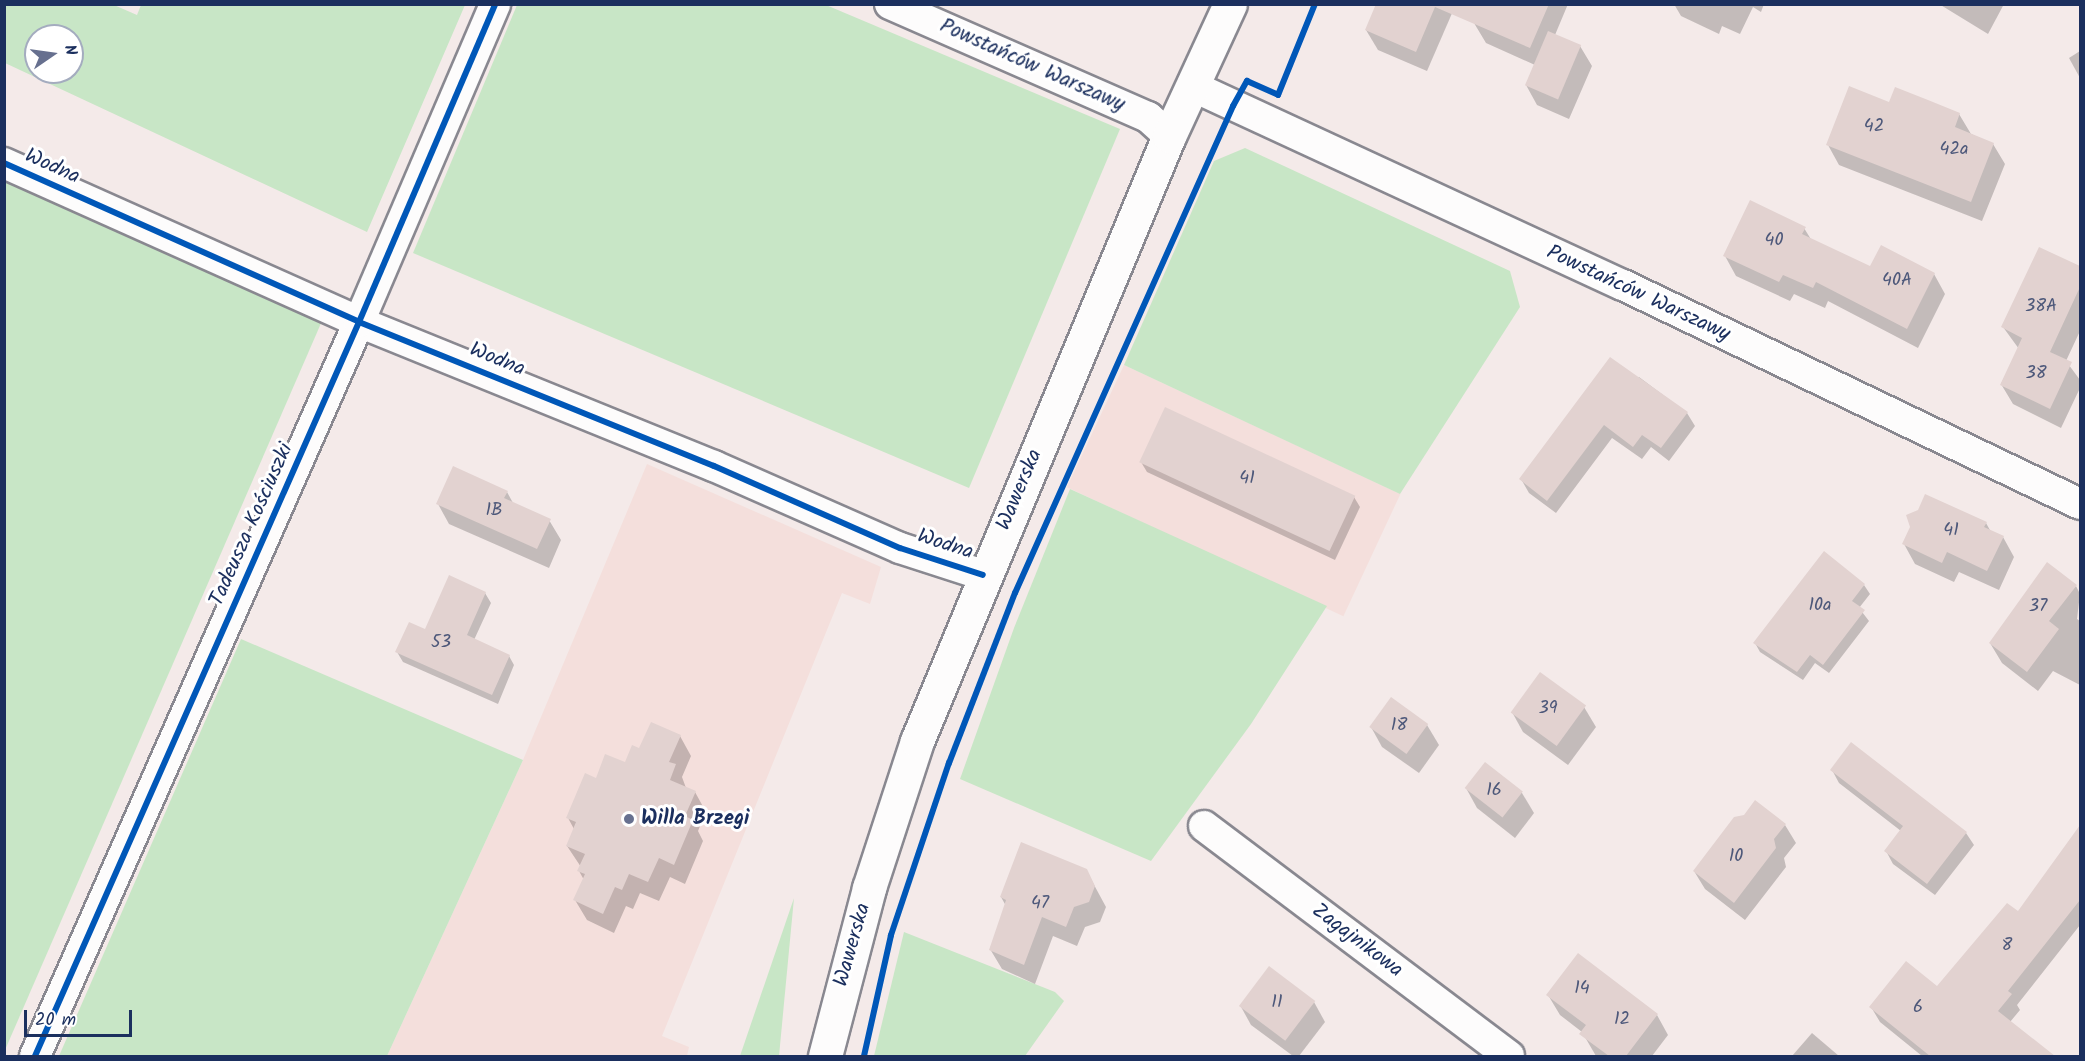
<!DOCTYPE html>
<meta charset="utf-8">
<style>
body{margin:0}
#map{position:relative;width:2085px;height:1061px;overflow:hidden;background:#f4eae9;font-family:Kalam,sans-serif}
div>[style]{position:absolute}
.built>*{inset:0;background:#f4dfdc;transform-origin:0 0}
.green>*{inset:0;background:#c8e6c6}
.shadow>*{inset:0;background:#0003}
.building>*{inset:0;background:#e2d2d0;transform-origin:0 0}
.roads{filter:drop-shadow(2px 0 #898890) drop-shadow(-2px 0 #898890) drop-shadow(0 2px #898890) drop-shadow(0 -2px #898890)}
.minor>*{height:30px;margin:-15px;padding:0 15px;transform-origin:15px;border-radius:15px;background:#fdfcfc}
.secondary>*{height:33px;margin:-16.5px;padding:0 16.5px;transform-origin:16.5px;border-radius:16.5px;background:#fdfcfc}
.cycleway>*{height:6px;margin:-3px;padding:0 3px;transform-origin:3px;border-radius:3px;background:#0057b8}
.dots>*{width:16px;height:16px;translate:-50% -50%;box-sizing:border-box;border:3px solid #fff;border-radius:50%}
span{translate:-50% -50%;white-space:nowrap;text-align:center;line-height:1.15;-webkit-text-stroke:6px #fff;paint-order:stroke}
.number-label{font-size:18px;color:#4d587a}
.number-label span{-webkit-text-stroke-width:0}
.street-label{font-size:21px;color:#1b2f5e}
.poi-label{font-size:21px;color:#1b2f5e;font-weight:700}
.left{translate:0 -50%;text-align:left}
.frame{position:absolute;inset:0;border:6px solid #1b2f5e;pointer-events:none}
.north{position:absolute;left:24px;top:24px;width:60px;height:60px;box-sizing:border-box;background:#fff;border:2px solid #a4acbf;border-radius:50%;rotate:77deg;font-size:16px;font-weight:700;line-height:24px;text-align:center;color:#1b2f5e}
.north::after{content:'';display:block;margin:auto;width:21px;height:27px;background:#67708f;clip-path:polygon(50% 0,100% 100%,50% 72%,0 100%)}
.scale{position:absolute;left:24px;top:1010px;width:108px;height:27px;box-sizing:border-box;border:3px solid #1b2f5e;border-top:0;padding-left:8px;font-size:18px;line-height:21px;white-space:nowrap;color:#1b2f5e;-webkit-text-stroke:4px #fff;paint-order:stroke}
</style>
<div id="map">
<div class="built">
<i style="left:1124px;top:365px;width:305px;height:135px;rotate:25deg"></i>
<i style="clip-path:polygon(647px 464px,881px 567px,870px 604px,842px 593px,662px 1036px,689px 1047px,687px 1056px,387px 1056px,523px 760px)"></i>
</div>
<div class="green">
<i style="clip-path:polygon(evenodd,141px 5px,465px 4px,465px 5px,367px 232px,5px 63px,5px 5px,114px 5px,137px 15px,141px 5px,36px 36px,72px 36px,72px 72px,36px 72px,36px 36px)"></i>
<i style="clip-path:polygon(517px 5px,826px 5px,1120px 129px,969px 488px,413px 253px)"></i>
<i style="clip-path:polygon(1245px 148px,1510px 271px,1520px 307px,1400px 494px,1124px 365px,1214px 161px)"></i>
<i style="clip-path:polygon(5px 180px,322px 321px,5px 1050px)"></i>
<i style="clip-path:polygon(1070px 489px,1327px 606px,1251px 724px,1151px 861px,960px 779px,1014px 628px)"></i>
<i style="clip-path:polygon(241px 639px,523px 760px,387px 1056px,59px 1056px)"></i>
<i style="clip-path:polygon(794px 898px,779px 1056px,740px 1056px)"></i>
<i style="clip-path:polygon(904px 932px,1055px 992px,1064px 1001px,1025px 1056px,874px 1056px)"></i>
</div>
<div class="shadow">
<i style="clip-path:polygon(1377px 4px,1449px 4px,1453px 11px,1427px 71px,1378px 50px,1366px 30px)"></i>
<i style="clip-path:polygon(1483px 4px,1568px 4px,1555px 35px,1580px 46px,1592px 66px,1569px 119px,1537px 105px,1526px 85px,1535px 65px,1486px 43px,1474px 23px)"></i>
<i style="clip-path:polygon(1674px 4px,1764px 4px,1761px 12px,1753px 7px,1740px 34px,1722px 26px,1719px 34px,1681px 16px)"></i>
<i style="clip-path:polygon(1939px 4px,2004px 4px,1988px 34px)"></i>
<i style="clip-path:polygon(2080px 51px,2080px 78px,2069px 58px)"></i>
<i style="clip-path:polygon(1890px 104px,1959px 114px,1971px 134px,1993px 144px,2005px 164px,1982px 221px,1839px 165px,1828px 145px)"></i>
<i style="clip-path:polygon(1804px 228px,1812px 241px,1871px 268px,1934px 274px,1945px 294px,1918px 348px,1828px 301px,1825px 308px,1794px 294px,1790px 301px,1736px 276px,1725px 256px)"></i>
<i style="clip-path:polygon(2039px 249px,2080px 268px,2080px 331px,2066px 361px,2080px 380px,2080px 388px,2061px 428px,2013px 404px,2001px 384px,2019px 349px,2003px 327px)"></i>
<i style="clip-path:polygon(1639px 377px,1687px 413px,1695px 426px,1669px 461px,1651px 447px,1642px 459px,1612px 438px,1556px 513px,1529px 493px,1521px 479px)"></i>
<i style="clip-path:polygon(1141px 462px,1354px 497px,1360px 507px,1335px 560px,1147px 472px)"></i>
<i style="clip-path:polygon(507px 492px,513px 503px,549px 520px,561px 540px,549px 568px,449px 524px,438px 504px)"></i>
<i style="clip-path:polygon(1986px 523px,1991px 532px,2003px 537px,2014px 557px,1999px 590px,1959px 572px,1954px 582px,1915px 564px,1904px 544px)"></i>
<i style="clip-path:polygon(1864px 585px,1870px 594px,1859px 608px,1869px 621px,1829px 673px,1815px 663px,1803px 680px,1760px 652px,1755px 643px)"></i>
<i style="clip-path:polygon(2076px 586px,2080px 594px,2077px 619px,2080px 621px,2080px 685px,2053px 671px,2038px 691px,2002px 663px,1990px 643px)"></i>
<i style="clip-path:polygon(485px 593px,491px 603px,474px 640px,509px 656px,514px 665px,498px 704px,403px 662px,397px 652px)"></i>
<i style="clip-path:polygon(1391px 699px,1427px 725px,1439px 745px,1419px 773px,1382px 747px,1371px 727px)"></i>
<i style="clip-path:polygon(1584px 707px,1596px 727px,1568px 765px,1523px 732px,1512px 712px)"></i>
<i style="clip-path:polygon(680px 736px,691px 756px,682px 777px,686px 788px,695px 792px,706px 812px,698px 831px,703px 841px,685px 884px,670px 877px,659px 901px,640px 893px,633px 909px,626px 906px,614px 933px,587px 920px,575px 900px,584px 880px,579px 871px,581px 867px,567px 846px,574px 829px,568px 818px,596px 780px,625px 764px,640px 750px)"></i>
<i style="clip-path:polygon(1485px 764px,1522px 793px,1534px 813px,1515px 838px,1477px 808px,1466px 788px)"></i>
<i style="clip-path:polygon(1832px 770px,1966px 833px,1974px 845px,1935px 895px,1893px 864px,1886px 851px,1901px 831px,1839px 783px)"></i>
<i style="clip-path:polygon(1785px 825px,1796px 843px,1784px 858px,1786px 867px,1745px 920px,1705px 889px,1694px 871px)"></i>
<i style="clip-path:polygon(2080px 828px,2080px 925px,2017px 1005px,2020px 1010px,2010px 1022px,2049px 1056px,1922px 1056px,1880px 1022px,1871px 1007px,1937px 988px,2018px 913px)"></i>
<i style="clip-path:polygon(1086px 870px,1106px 907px,1100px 922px,1085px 927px,1077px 946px,1053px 936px,1035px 984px,1002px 969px,990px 949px,1006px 906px,1001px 897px)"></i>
<i style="clip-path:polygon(1548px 995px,1657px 1015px,1668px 1035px,1652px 1056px,1596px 1056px,1582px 1032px,1560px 1015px)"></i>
<i style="clip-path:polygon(1314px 1002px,1325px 1022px,1299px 1056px,1293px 1056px,1251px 1025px,1240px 1005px)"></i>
<i style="clip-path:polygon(1812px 1033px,1839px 1056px,1792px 1056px)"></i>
</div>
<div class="building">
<i style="clip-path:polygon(1376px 4px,1549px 4px,1530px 48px,1435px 7px,1416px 52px,1365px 30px)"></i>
<i style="left:1548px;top:31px;width:36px;height:59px;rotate:23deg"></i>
<i style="clip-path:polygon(1849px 86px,1889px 102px,1895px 87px,1928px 100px,1960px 113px,1955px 127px,1994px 143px,1971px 202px,1826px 145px)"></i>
<i style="clip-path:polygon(1750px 200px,1806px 227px,1802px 234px,1870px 266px,1881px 245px,1935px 273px,1907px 329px,1816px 282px,1813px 288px,1783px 275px,1779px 282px,1723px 256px)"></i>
<i style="clip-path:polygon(2039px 247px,2080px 266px,2080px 287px,2050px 352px,2072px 362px,2050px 409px,2000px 385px,2022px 338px,2001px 327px)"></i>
<i style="clip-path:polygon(1610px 357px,1688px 412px,1661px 448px,1642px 435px,1633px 447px,1604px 425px,1547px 501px,1519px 479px)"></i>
<i style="left:1165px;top:407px;width:210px;height:61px;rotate:25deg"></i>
<i style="clip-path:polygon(453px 466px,508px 491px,504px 498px,551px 519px,537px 549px,436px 504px)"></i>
<i style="clip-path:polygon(1925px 494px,1987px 522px,1984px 527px,2004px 536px,1987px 571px,1947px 552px,1942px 563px,1902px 544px,1910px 527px,1906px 515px,1918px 510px)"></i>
<i style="clip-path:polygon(1824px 551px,1865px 584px,1852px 601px,1865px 610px,1823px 665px,1810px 655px,1797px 672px,1753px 643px)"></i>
<i style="clip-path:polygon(2047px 562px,2077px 585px,2049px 621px,2059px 629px,2027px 672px,1989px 643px)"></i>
<i style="clip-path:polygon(449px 575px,486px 592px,467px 635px,510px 655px,492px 695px,395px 652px,409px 622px,425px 629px)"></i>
<i style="left:1540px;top:672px;width:57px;height:50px;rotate:36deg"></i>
<i style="left:1391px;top:697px;width:46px;height:37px;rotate:36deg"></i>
<i style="clip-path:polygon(651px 722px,681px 735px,669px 762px,676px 764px,670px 780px,696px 791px,685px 816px,693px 820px,674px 865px,659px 858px,648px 882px,629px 874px,622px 890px,615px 887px,603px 914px,573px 900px,585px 874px,577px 871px,585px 854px,566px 846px,576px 822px,566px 818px,585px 773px,596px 778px,605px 754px,625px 762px,632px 745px,639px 748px)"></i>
<i style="clip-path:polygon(1851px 742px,1967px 832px,1927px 884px,1884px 851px,1903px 826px,1830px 770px)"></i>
<i style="left:1485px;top:762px;width:48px;height:33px;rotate:38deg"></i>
<i style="clip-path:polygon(1755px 800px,1786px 824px,1774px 839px,1776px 848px,1734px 903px,1693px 871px,1734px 817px,1744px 815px)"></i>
<i style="clip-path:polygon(2080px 825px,2080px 900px,2008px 991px,2012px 994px,1998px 1011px,2055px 1056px,1930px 1056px,1869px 1007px,1906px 961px,1937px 986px,2007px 903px,2018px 911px)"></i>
<i style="clip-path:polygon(1021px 842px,1087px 869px,1095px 886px,1089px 902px,1074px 907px,1066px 927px,1042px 917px,1024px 965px,989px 950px,1006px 900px,1000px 897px)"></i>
<i style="clip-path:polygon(1578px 953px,1658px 1014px,1626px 1056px,1609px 1056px,1579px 1034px,1586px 1025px,1546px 995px)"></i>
<i style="left:1269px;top:966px;width:58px;height:50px;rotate:37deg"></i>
</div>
<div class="roads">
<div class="minor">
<i style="left:890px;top:4px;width:282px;rotate:23.7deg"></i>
<i style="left:1148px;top:117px;width:28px;rotate:42deg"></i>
<i style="left:1194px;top:87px;width:472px;rotate:24.8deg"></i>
<i style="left:1623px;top:285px;width:507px;rotate:25.6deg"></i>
<i style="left:4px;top:163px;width:389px;rotate:24.1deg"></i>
<i style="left:359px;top:322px;width:383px;rotate:22.1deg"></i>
<i style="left:714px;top:466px;width:203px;rotate:23.8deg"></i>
<i style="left:900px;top:548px;width:87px;rotate:18deg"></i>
<i style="left:1204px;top:826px;width:382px;rotate:37deg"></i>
<i style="left:35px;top:1056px;width:802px;rotate:-66.18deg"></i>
<i style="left:359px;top:322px;width:346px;rotate:-66.8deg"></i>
</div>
<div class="secondary">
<i style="left:825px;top:1056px;width:174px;rotate:-75.3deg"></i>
<i style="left:869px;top:888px;width:155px;rotate:-71.9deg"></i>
<i style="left:917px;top:741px;width:655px;rotate:-67.39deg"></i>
<i style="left:1169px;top:136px;width:145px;rotate:-65.2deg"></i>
</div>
</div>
<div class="cycleway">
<i style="left:4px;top:163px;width:389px;rotate:24.1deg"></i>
<i style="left:359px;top:322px;width:383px;rotate:22.1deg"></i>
<i style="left:714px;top:466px;width:203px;rotate:23.8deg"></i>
<i style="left:900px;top:548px;width:87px;rotate:18deg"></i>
<i style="left:35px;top:1056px;width:802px;rotate:-66.18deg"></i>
<i style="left:359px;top:322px;width:346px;rotate:-66.8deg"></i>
<i style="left:864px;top:1056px;width:124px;rotate:-77.4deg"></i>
<i style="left:891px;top:935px;width:182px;rotate:-71.4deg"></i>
<i style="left:949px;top:763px;width:182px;rotate:-68.8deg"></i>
<i style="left:1015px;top:593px;width:534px;rotate:-65.88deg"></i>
<i style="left:1233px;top:106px;width:29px;rotate:-61deg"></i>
<i style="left:1247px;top:81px;width:34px;rotate:24deg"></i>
<i style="left:1278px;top:95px;width:98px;rotate:-67.9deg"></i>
</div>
<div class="dots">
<i style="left:629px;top:819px;background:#67708f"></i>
</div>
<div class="number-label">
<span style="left:1874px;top:127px">42</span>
<span style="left:1954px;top:150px">42a</span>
<span style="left:1774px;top:241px">40</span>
<span style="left:1897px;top:281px">40A</span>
<span style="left:2041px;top:307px">38A</span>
<span style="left:2036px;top:374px">38</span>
<span style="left:1247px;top:479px">41</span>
<span style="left:494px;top:511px">1B</span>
<span style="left:1951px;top:531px">41</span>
<span style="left:1820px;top:606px">10a</span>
<span style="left:2038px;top:607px">37</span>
<span style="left:441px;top:643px">53</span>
<span style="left:1548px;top:709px">39</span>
<span style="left:1399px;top:726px">18</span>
<span style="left:1494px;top:791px">16</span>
<span style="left:1736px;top:857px">10</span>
<span style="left:1040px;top:904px">47</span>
<span style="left:2007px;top:946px">8</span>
<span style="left:1582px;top:989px">14</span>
<span style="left:1277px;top:1003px">11</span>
<span style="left:1918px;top:1008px">6</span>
<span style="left:1622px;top:1020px">12</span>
</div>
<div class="street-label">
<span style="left:1032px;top:66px;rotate:24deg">Powstańców Warszawy</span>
<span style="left:52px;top:167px;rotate:24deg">Wodna</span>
<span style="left:1638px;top:294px;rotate:25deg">Powstańców Warszawy</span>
<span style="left:497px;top:360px;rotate:22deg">Wodna</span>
<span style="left:1020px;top:490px;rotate:-67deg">Wawerska</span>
<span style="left:252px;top:525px;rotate:-66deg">Tadeusza Kościuszki</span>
<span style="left:945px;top:545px;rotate:18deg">Wodna</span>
<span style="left:1357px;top:941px;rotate:37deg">Zagajnikowa</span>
<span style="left:853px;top:945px;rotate:-74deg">Wawerska</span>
</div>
<div class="poi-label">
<span class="left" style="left:641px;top:819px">Willa Brzegi</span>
</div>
<div class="frame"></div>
<div class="north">N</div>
<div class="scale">20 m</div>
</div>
